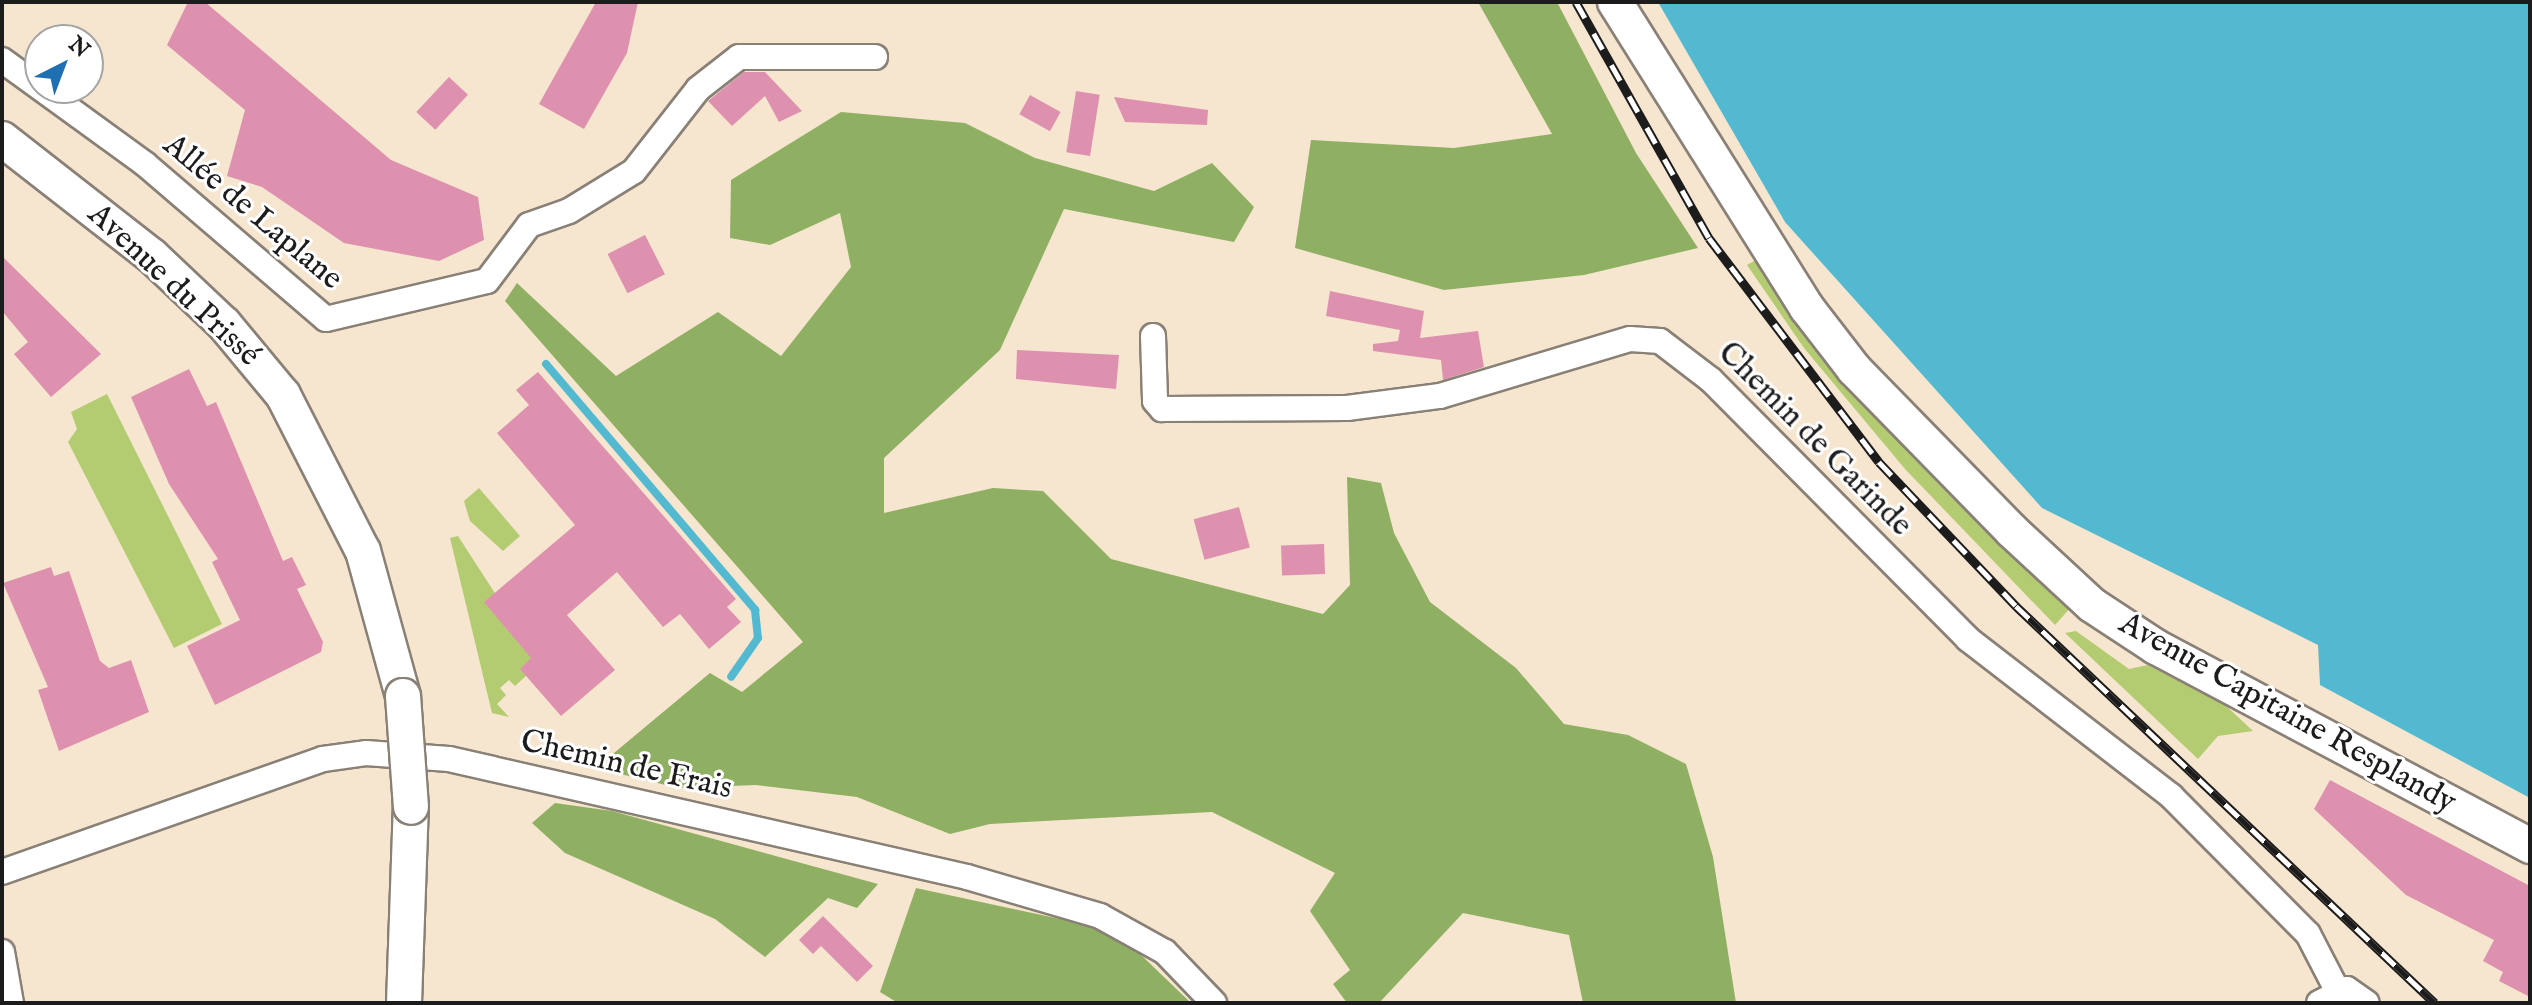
<!DOCTYPE html>
<meta charset="utf-8">
<style>
body{margin:0}
#map{position:relative;width:2532px;height:1005px;overflow:hidden;background:#f6e5cf;font-family:"IM FELL English",serif}
div>[style]{position:absolute}
.green>*{inset:0;background:#b4cc71}
.forest>*{inset:0;background:#8fb063}
.water>*{inset:0;background:#52b9d0}
.stream>*{height:8px;margin:-4px;padding:0 4px;transform-origin:4px;border-radius:4px;background:#52b9d0}
.building>*{inset:0;background:#de91af;transform-origin:0 0}
.roads{filter:drop-shadow(2px 0 #898076) drop-shadow(-2px 0 #898076) drop-shadow(0 2px #898076) drop-shadow(0 -2px #898076)}
.minor>*{height:24px;margin:-12px;padding:0 12px;transform-origin:12px;border-radius:12px;background:#fff}
.secondary>*{height:34px;margin:-17px;padding:0 17px;transform-origin:17px;border-radius:17px;background:#fff}
.rail>*{height:9px;margin-top:-4.5px;transform-origin:0;background:repeating-linear-gradient(90deg,#fff 0 18px,#1c1c1c 0 36px);box-sizing:border-box;border-block:2px solid #1c1c1c}
.bridges{filter:drop-shadow(2px 0 #898076) drop-shadow(-2px 0 #898076) drop-shadow(0 2px #898076) drop-shadow(0 -2px #898076)}
.secondary-bridge>*{height:34px;margin:-17px;padding:0 17px;transform-origin:17px;border-radius:17px;background:#fff}
span{translate:-50% -50%;white-space:nowrap;text-align:center;line-height:1.15;-webkit-text-stroke:6px #fff;paint-order:stroke}
.street-label{font-size:32px;color:#1c1c1c}
.frame{position:absolute;inset:0;border:4px solid #1c1c1c;pointer-events:none}
.north{position:absolute;left:24px;top:24px;width:80px;height:80px;box-sizing:border-box;background:#fff;border:2px solid #a4a4a4;border-radius:50%;rotate:42deg;font-size:22px;font-weight:700;line-height:32px;text-align:center;color:#1c1c1c}
.north::after{content:'';display:block;margin:auto;width:28px;height:36px;background:#1f6fb2;clip-path:polygon(50% 0,100% 100%,50% 72%,0 100%)}
</style>
<div id="map">
<div class="green">
<i style="clip-path:polygon(1756px 260px,1813px 337px,2072px 606px,2055px 625px,1905px 469px,1804px 348px,1747px 265px)"></i>
<i style="clip-path:polygon(107px 394px,222px 624px,174px 648px,68px 442px,77px 429px,71px 412px)"></i>
<i style="clip-path:polygon(479px 488px,520px 536px,503px 551px,470px 521px,464px 501px)"></i>
<i style="clip-path:polygon(458px 536px,540px 663px,515px 686px,509px 680px,500px 688px,506px 695px,497px 704px,509px 717px,492px 713px,450px 538px)"></i>
<i style="clip-path:polygon(2076px 631px,2129px 669px,2148px 665px,2224px 704px,2253px 731px,2218px 736px,2198px 759px,2065px 633px)"></i>
</div>
<div class="forest">
<i style="clip-path:polygon(1478px 2px,1557px 2px,1636px 153px,1698px 248px,1584px 275px,1444px 290px,1295px 248px,1311px 140px,1454px 148px,1552px 134px)"></i>
<i style="clip-path:polygon(841px 112px,965px 123px,1035px 158px,1154px 191px,1212px 163px,1254px 207px,1234px 242px,1064px 209px,1000px 350px,884px 458px,884px 513px,993px 488px,1043px 491px,1111px 559px,1323px 614px,1350px 585px,1347px 477px,1381px 483px,1394px 533px,1430px 602px,1516px 668px,1564px 724px,1628px 735px,1686px 764px,1713px 857px,1736px 1003px,1583px 1003px,1569px 935px,1463px 913px,1379px 1003px,1347px 1003px,1333px 984px,1350px 970px,1310px 911px,1335px 873px,1212px 812px,990px 824px,950px 834px,857px 797px,756px 785px,678px 788px,596px 768px,710px 673px,742px 692px,803px 642px,505px 301px,517px 283px,616px 376px,718px 312px,781px 356px,851px 267px,840px 213px,770px 245px,730px 238px,731px 180px)"></i>
<i style="clip-path:polygon(555px 803px,612px 811px,878px 884px,857px 908px,828px 898px,765px 957px,715px 919px,565px 853px,532px 823px)"></i>
<i style="clip-path:polygon(916px 888px,1088px 925px,1139px 953px,1191px 1003px,898px 1003px,880px 992px)"></i>
</div>
<div class="water">
<i style="clip-path:polygon(1658px 2px,2530px 2px,2530px 798px,2320px 685px,2318px 645px,2042px 508px,1785px 222px)"></i>
</div>
<div class="stream">
<i style="left:546px;top:364px;width:323px;rotate:49.6deg"></i>
<i style="left:755px;top:610px;width:28px;rotate:84deg"></i>
<i style="left:758px;top:638px;width:47px;rotate:124.7deg"></i>
</div>
<div class="building">
<i style="clip-path:polygon(188px 2px,205px 2px,391px 160px,478px 197px,484px 240px,439px 261px,344px 243px,262px 187px,227px 176px,245px 110px,167px 45px)"></i>
<i style="clip-path:polygon(596px 2px,638px 2px,627px 53px,584px 129px,539px 104px)"></i>
<i style="clip-path:polygon(744px 72px,765px 72px,802px 111px,779px 122px,765px 96px,732px 126px,708px 101px)"></i>
<i style="left:449px;top:77px;width:26px;height:48px;rotate:43deg"></i>
<i style="left:1076px;top:91px;width:24px;height:62px;rotate:9deg"></i>
<i style="left:1030px;top:95px;width:35px;height:22px;rotate:29deg"></i>
<i style="clip-path:polygon(1114px 97px,1208px 110px,1207px 125px,1125px 122px)"></i>
<i style="left:645px;top:235px;width:44px;height:42px;rotate:63deg"></i>
<i style="clip-path:polygon(2px 256px,101px 354px,51px 397px,14px 354px,28px 342px,2px 311px)"></i>
<i style="clip-path:polygon(1330px 291px,1424px 311px,1420px 338px,1478px 331px,1484px 367px,1443px 380px,1441px 360px,1373px 351px,1373px 344px,1398px 341px,1400px 330px,1326px 316px)"></i>
<i style="clip-path:polygon(1017px 350px,1119px 355px,1116px 389px,1016px 379px)"></i>
<i style="clip-path:polygon(189px 369px,207px 406px,216px 402px,283px 561px,292px 557px,306px 585px,297px 589px,323px 642px,321px 652px,215px 705px,187px 646px,240px 620px,212px 562px,218px 559px,169px 484px,131px 397px)"></i>
<i style="clip-path:polygon(538px 372px,736px 599px,727px 607px,741px 622px,709px 649px,680px 614px,663px 627px,617px 572px,567px 615px,615px 670px,561px 716px,520px 669px,531px 658px,484px 602px,575px 525px,497px 433px,529px 405px,516px 390px)"></i>
<i style="left:1239px;top:507px;width:42px;height:47px;rotate:75deg"></i>
<i style="left:1324px;top:544px;width:30px;height:43px;rotate:88deg"></i>
<i style="clip-path:polygon(51px 567px,54px 576px,69px 571px,100px 661px,109px 668px,131px 660px,149px 712px,59px 751px,38px 690px,48px 687px,3px 583px)"></i>
<i style="clip-path:polygon(2330px 780px,2530px 886px,2530px 997px,2499px 981px,2503px 972px,2483px 961px,2494px 940px,2406px 895px,2314px 809px)"></i>
<i style="clip-path:polygon(823px 916px,873px 966px,857px 982px,821px 946px,813px 954px,799px 940px)"></i>
</div>
<div class="roads">
<div class="minor">
<i style="left:2px;top:60px;width:177px;rotate:36deg"></i>
<i style="left:145px;top:164px;width:238px;rotate:40.6deg"></i>
<i style="left:326px;top:319px;width:165px;rotate:-13.3deg"></i>
<i style="left:487px;top:281px;width:70px;rotate:-53.1deg"></i>
<i style="left:529px;top:225px;width:42px;rotate:-19.3deg"></i>
<i style="left:569px;top:211px;width:76px;rotate:-31.6deg"></i>
<i style="left:634px;top:171px;width:104px;rotate:-52deg"></i>
<i style="left:698px;top:89px;width:52px;rotate:-38deg"></i>
<i style="left:739px;top:57px;width:136px"></i>
<i style="left:1153px;top:336px;width:65px;rotate:88.2deg"></i>
<i style="left:1155px;top:401px;width:11px;rotate:49deg"></i>
<i style="left:1162px;top:409px;width:185px;rotate:-0.3deg"></i>
<i style="left:1347px;top:408px;width:94px;rotate:-7.4deg"></i>
<i style="left:1440px;top:396px;width:198px;rotate:-16.7deg"></i>
<i style="left:1630px;top:339px;width:30px;rotate:4deg"></i>
<i style="left:1660px;top:341px;width:64px;rotate:37.4deg"></i>
<i style="left:1711px;top:380px;width:365px;rotate:45.2deg"></i>
<i style="left:1968px;top:639px;width:257px;rotate:37.7deg"></i>
<i style="left:2171px;top:796px;width:194px;rotate:45.2deg"></i>
<i style="left:2308px;top:934px;width:63px;rotate:62.6deg"></i>
<i style="left:2px;top:872px;width:340px;rotate:-19.4deg"></i>
<i style="left:323px;top:759px;width:43px;rotate:-7.9deg"></i>
<i style="left:366px;top:753px;width:83px;rotate:4.1deg"></i>
<i style="left:449px;top:759px;width:531px;rotate:12.83deg"></i>
<i style="left:967px;top:877px;width:139px;rotate:16.3deg"></i>
<i style="left:1100px;top:916px;width:74px;rotate:29deg"></i>
<i style="left:1165px;top:952px;width:71px;rotate:46.1deg"></i>
<i style="left:2px;top:952px;width:52px;rotate:80deg"></i>
<i style="left:2319px;top:1003px;width:31px;rotate:-27deg"></i>
<i style="left:2347px;top:989px;width:24px;rotate:35deg"></i>
</div>
<div class="secondary">
<i style="left:1615px;top:2px;width:361px;rotate:57.9deg"></i>
<i style="left:1807px;top:308px;width:77px;rotate:52.4deg"></i>
<i style="left:1854px;top:369px;width:225px;rotate:45.7deg"></i>
<i style="left:2011px;top:530px;width:110px;rotate:42.8deg"></i>
<i style="left:2092px;top:605px;width:77px;rotate:33.3deg"></i>
<i style="left:2156px;top:647px;width:424px;rotate:28deg"></i>
<i style="left:2px;top:139px;width:190px;rotate:38deg"></i>
<i style="left:152px;top:256px;width:99px;rotate:43.4deg"></i>
<i style="left:224px;top:324px;width:92px;rotate:50.3deg"></i>
<i style="left:283px;top:395px;width:175px;rotate:62.9deg"></i>
<i style="left:363px;top:551px;width:150px;rotate:74.6deg"></i>
<i style="left:404px;top:1003px;width:196px;rotate:-88deg"></i>
</div>
</div>
<div class="rail">
<i style="left:1576px;top:2px;width:271px;rotate:60.6deg"></i>
<i style="left:1709px;top:238px;width:281px;rotate:52.8deg"></i>
<i style="left:1879px;top:462px;width:199px;rotate:46.4deg"></i>
<i style="left:2016px;top:606px;width:577px;rotate:43.46deg"></i>
</div>
<div class="bridges">
<div class="secondary-bridge">
<i style="left:403px;top:696px;width:111px;rotate:85.9deg"></i>
</div>
</div>
<div class="street-label">
<span style="left:252px;top:213px;rotate:40deg">Allée de Laplane</span>
<span style="left:173px;top:286px;rotate:43deg">Avenue du Prissé</span>
<span style="left:1814px;top:440px;rotate:45deg">Chemin de Garinde</span>
<span style="left:2287px;top:714px;rotate:29deg">Avenue Capitaine Resplandy</span>
<span style="left:626px;top:766px;rotate:13deg">Chemin de Frais</span>
</div>
<div class="frame"></div>
<div class="north">N</div>
</div>
